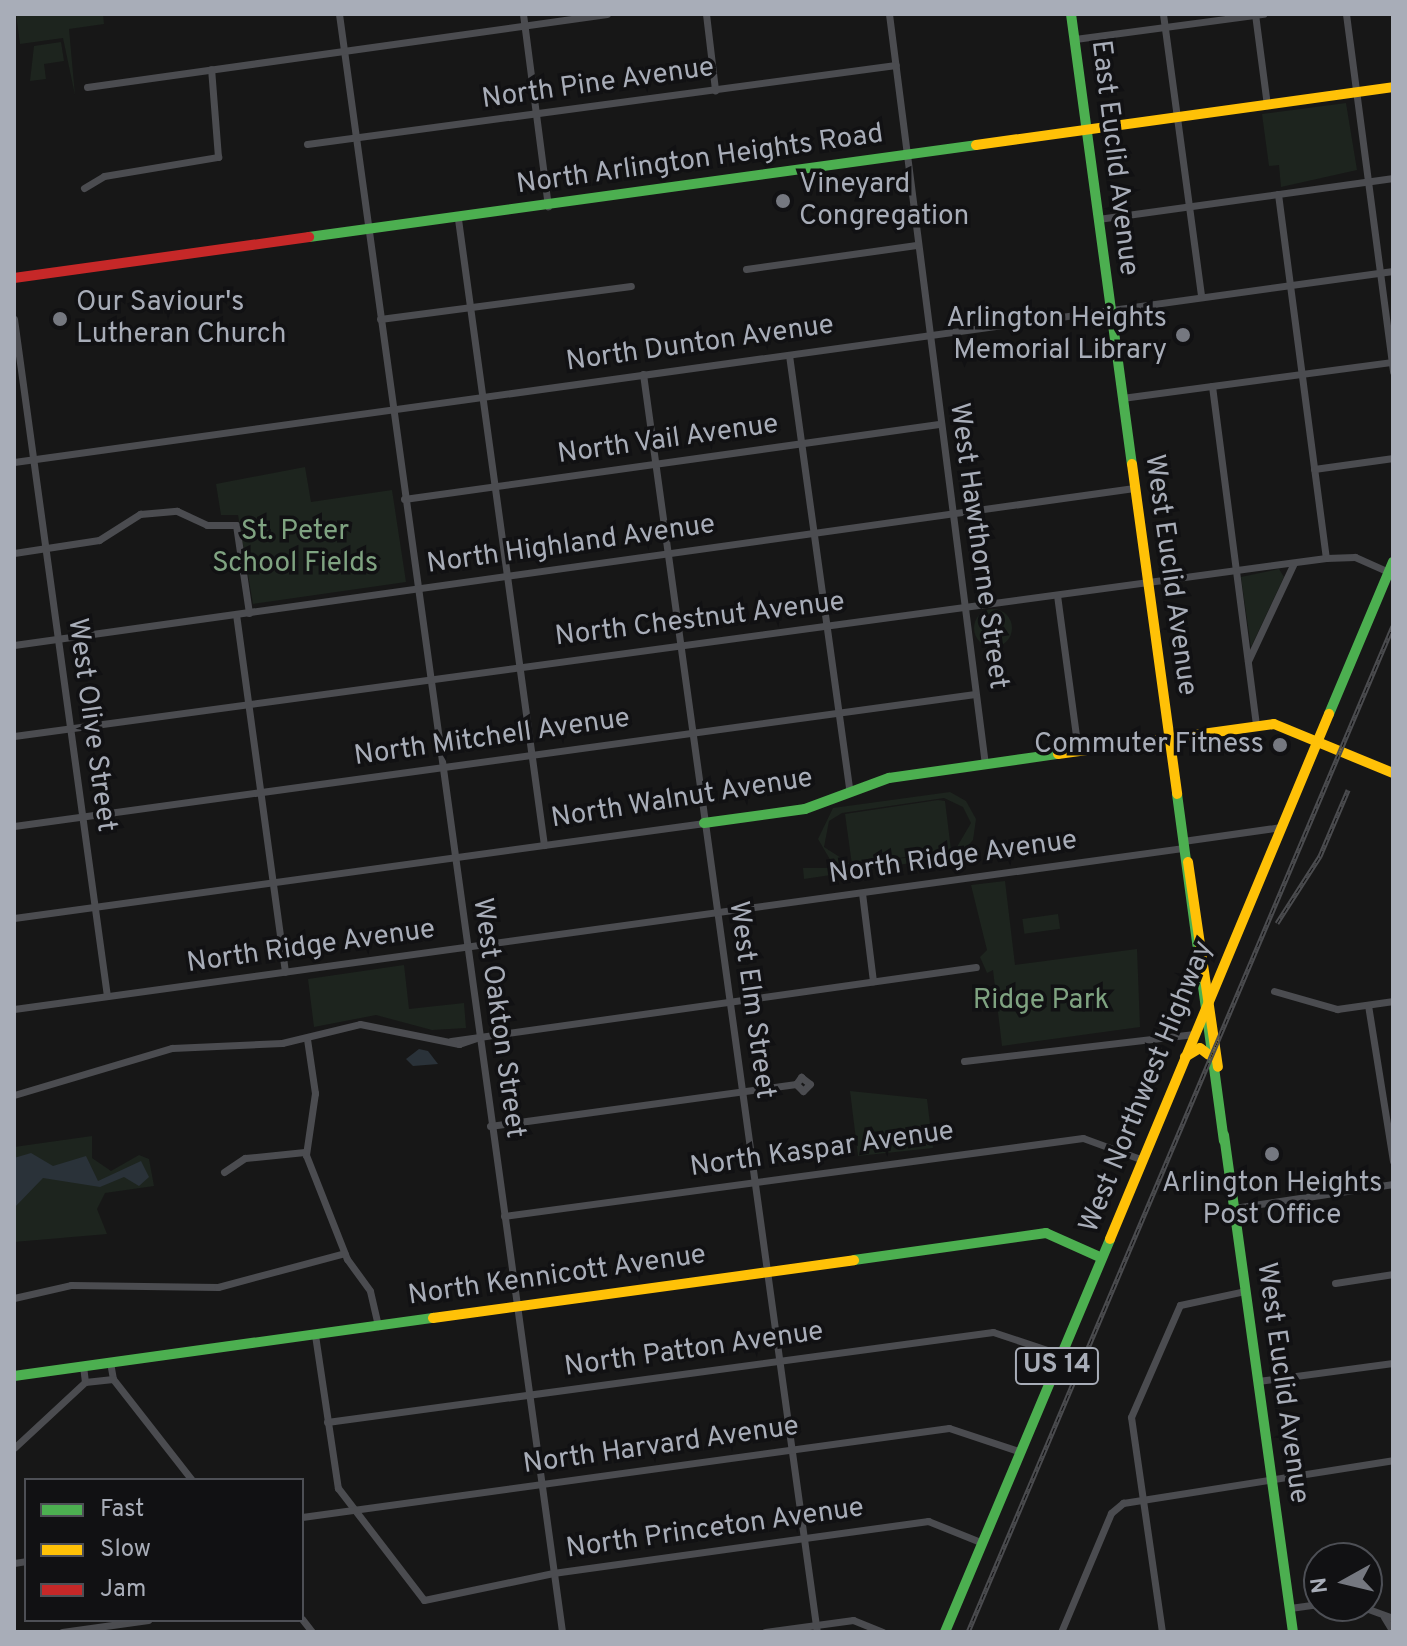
<!DOCTYPE html>
<style>
body{margin:0}
#map{position:relative;width:1407px;height:1646px;overflow:hidden;background:#171717;font-family:Overpass,sans-serif}
div>[style]{position:absolute}
.green>*{inset:0;background:#1d241e;transform-origin:0 0}
.round{border-radius:50%}
.water>*{inset:0;background:#2a3239}
.street>*{height:7px;margin:-3.5px;padding:0 3.5px;transform-origin:3.5px;border-radius:3.5px;background:#4b4c50}
.fast>*{height:10px;margin:-5px;padding:0 5px;transform-origin:5px;border-radius:5px;background:#4caf50}
.slow>*{height:10px;margin:-5px;padding:0 5px;transform-origin:5px;border-radius:5px;background:#ffc107}
.jam>*{height:10px;margin:-5px;padding:0 5px;transform-origin:5px;border-radius:5px;background:#c62828}
.rail>*{height:5px;margin-top:-2.5px;transform-origin:0;background:repeating-linear-gradient(90deg,#111113 0 6px,#4b4c4f 0 12px);box-sizing:border-box;border-block:2px solid #4b4c4f}
.dots>*{width:22px;height:22px;translate:-50% -50%;box-sizing:border-box;border:4px solid #111113;border-radius:50%}
span{translate:-50% -50%;white-space:nowrap;text-align:center;line-height:1.15;-webkit-text-stroke:7px #111113;paint-order:stroke}
.shield-label span{padding:2px 6px;background:#111113;border:2px solid;border-radius:6px;-webkit-text-stroke-width:0}
.shield-label{font-size:26px;color:#a8adb8;font-weight:700}
.street-label{font-size:28px;color:#a8adb8}
.poi-label{font-size:28px;color:#a8adb8}
.left{translate:0 -50%;text-align:left}
.right{translate:-100% -50%;text-align:right}
.park-label{font-size:28px;color:#7fa381}
.frame{position:absolute;inset:0;border:16px solid #a8adb8;pointer-events:none}
.legend{position:absolute;left:24px;top:1478px;width:280px;height:144px;box-sizing:border-box;background:#111113;border:2px solid #4d4f55;margin:0;padding:10px 14px;list-style:none;font-size:24px;color:#a8adb8}
.legend li{display:flex;align-items:center;gap:16px;height:40px}
.legend b{width:40px;border:2px solid #4d4f55}
.north{position:absolute;left:1303px;top:1542px;width:80px;height:80px;box-sizing:border-box;background:#111113;border:2px solid #4d4f55;border-radius:50%;rotate:262deg;font-size:22px;font-weight:700;line-height:32px;text-align:center;color:#a8adb8}
.north::after{content:'';display:block;margin:auto;width:28px;height:36px;background:#757880;clip-path:polygon(50% 0,100% 100%,50% 72%,0 100%)}
</style>
<div id="map">
<div class="green">
<i style="clip-path:polygon(16px 14px,103px 14px,104px 24px,69px 29px,75px 95px,63px 38px,20px 44px)"></i>
<i style="clip-path:polygon(61px 42px,64px 61px,44px 64px,46px 79px,30px 81px,34px 46px)"></i>
<i style="clip-path:polygon(1346px 103px,1357px 170px,1281px 187px,1279px 165px,1269px 166px,1262px 114px)"></i>
<i style="clip-path:polygon(305px 467px,311px 502px,392px 490px,406px 582px,253px 604px,238px 515px,221px 515px,216px 484px)"></i>
<i style="clip-path:polygon(1279px 569px,1284px 577px,1251px 647px,1241px 577px)"></i>
<i class="round" style="left:974px;top:609px;width:38px;height:38px"></i>
<i style="clip-path:polygon(evenodd,950px 792px,966px 801px,976px 819px,973px 840px,958px 856px,804px 879px,803px 868px,835px 868px,818px 839px,833px 808px,950px 792px,944px 798px,963px 807px,971px 823px,954px 852px,879px 861px,951px 850px,945px 801px,938px 800px,845px 814px,852px 865px,824px 847px,829px 821px,842px 813px,944px 798px)"></i>
<i style="clip-path:polygon(1005px 881px,1015px 965px,1137px 949px,1140px 1027px,1002px 1046px,993px 970px,987px 973px,980px 957px,987px 950px,971px 885px)"></i>
<i style="left:1058px;top:914px;width:15px;height:36px;rotate:82deg"></i>
<i style="clip-path:polygon(404px 965px,409px 1009px,464px 1003px,466px 1028px,432px 1030px,376px 1015px,314px 1027px,308px 979px)"></i>
<i style="clip-path:polygon(850px 1091px,927px 1099px,933px 1148px,858px 1156px)"></i>
<i style="clip-path:polygon(92px 1136px,92px 1158px,111px 1171px,139px 1155px,149px 1159px,154px 1186px,105px 1193px,97px 1209px,107px 1234px,14px 1242px,14px 1147px)"></i>
</div>
<div class="water">
<i style="clip-path:polygon(419px 1049px,428px 1051px,438px 1064px,413px 1066px,406px 1059px)"></i>
<i style="clip-path:polygon(31px 1153px,53px 1166px,86px 1156px,98px 1181px,141px 1161px,149px 1177px,139px 1186px,124px 1177px,100px 1187px,43px 1178px,14px 1208px,14px 1158px)"></i>
</div>
<div class="street">
<i style="left:339px;top:14px;width:1633px;rotate:82.15deg"></i>
<i style="left:523px;top:14px;width:194px;rotate:82.6deg"></i>
<i style="left:706px;top:14px;width:77px;rotate:83.2deg"></i>
<i style="left:889px;top:14px;width:756px;rotate:82.71deg"></i>
<i style="left:1163px;top:14px;width:285px;rotate:82.3deg"></i>
<i style="left:1255px;top:14px;width:92px;rotate:82.5deg"></i>
<i style="left:1346px;top:14px;width:361px;rotate:82.5deg"></i>
<i style="left:1075px;top:39px;width:190px;rotate:-7.6deg"></i>
<i style="left:87px;top:87px;width:525px;rotate:-7.99deg"></i>
<i style="left:307px;top:144px;width:594px;rotate:-7.64deg"></i>
<i style="left:84px;top:188px;width:23px;rotate:-31deg"></i>
<i style="left:104px;top:176px;width:116px;rotate:-9.5deg"></i>
<i style="left:218px;top:157px;width:88px;rotate:-94.5deg"></i>
<i style="left:1278px;top:194px;width:367px;rotate:82.5deg"></i>
<i style="left:458px;top:219px;width:632px;rotate:82.18deg"></i>
<i style="left:1098px;top:219px;width:298px;rotate:-7.9deg"></i>
<i style="left:746px;top:269px;width:172px;rotate:-8deg"></i>
<i style="left:14px;top:319px;width:683px;rotate:82.18deg"></i>
<i style="left:380px;top:319px;width:253px;rotate:-7.5deg"></i>
<i style="left:789px;top:355px;width:441px;rotate:82.1deg"></i>
<i style="left:643px;top:374px;width:1270px;rotate:82.13deg"></i>
<i style="left:1212px;top:386px;width:343px;rotate:82.6deg"></i>
<i style="left:1122px;top:398px;width:273px;rotate:-7.6deg"></i>
<i style="left:14px;top:462px;width:1392px;rotate:-7.89deg"></i>
<i style="left:1314px;top:469px;width:80px;rotate:-7.9deg"></i>
<i style="left:404px;top:499px;width:540px;rotate:-7.98deg"></i>
<i style="left:14px;top:553px;width:86px;rotate:-8.7deg"></i>
<i style="left:99px;top:540px;width:49px;rotate:-32.4deg"></i>
<i style="left:140px;top:514px;width:37px;rotate:-5deg"></i>
<i style="left:177px;top:511px;width:33px;rotate:25deg"></i>
<i style="left:207px;top:525px;width:29px"></i>
<i style="left:236px;top:525px;width:89px;rotate:81.6deg"></i>
<i style="left:1057px;top:595px;width:157px;rotate:82.3deg"></i>
<i style="left:236px;top:614px;width:361px;rotate:82.2deg"></i>
<i style="left:14px;top:645px;width:1131px;rotate:-7.98deg"></i>
<i style="left:1248px;top:661px;width:108px;rotate:-64.9deg"></i>
<i style="left:14px;top:736px;width:1324px;rotate:-7.73deg"></i>
<i style="left:1326px;top:558px;width:29px;rotate:-2deg"></i>
<i style="left:1355px;top:557px;width:36px;rotate:24deg"></i>
<i style="left:14px;top:826px;width:970px;rotate:-7.82deg"></i>
<i style="left:1183px;top:841px;width:99px;rotate:-8.1deg"></i>
<i style="left:862px;top:893px;width:89px;rotate:82.9deg"></i>
<i style="left:14px;top:918px;width:697px;rotate:-7.84deg"></i>
<i style="left:1274px;top:991px;width:66px;rotate:15.9deg"></i>
<i style="left:1337px;top:1009px;width:57px;rotate:-8.1deg"></i>
<i style="left:1368px;top:1005px;width:158px;rotate:80.9deg"></i>
<i style="left:14px;top:1009px;width:1181px;rotate:-7.84deg"></i>
<i style="left:307px;top:1039px;width:55px;rotate:81.6deg"></i>
<i style="left:315px;top:1093px;width:63px;rotate:98.3deg"></i>
<i style="left:306px;top:1155px;width:112px;rotate:68.5deg"></i>
<i style="left:347px;top:1259px;width:39px;rotate:54deg"></i>
<i style="left:370px;top:1291px;width:36px;rotate:77deg"></i>
<i style="left:451px;top:1041px;width:530px;rotate:-8.02deg"></i>
<i style="left:964px;top:1061px;width:232px;rotate:-6.7deg"></i>
<i style="left:14px;top:1095px;width:165px;rotate:-16.6deg"></i>
<i style="left:172px;top:1048px;width:110px;rotate:-2.6deg"></i>
<i style="left:282px;top:1043px;width:80px;rotate:-13.7deg"></i>
<i style="left:360px;top:1024px;width:101px;rotate:11.4deg"></i>
<i style="left:459px;top:1044px;width:21px;rotate:-19deg"></i>
<i style="left:490px;top:1126px;width:309px;rotate:-7.8deg"></i>
<i style="left:796px;top:1084px;width:9px;rotate:-54deg"></i>
<i style="left:801px;top:1077px;width:11px;rotate:38deg"></i>
<i style="left:810px;top:1084px;width:10px;rotate:135deg"></i>
<i style="left:803px;top:1091px;width:10px;rotate:-135deg"></i>
<i style="left:224px;top:1172px;width:25px;rotate:-34deg"></i>
<i style="left:245px;top:1158px;width:60px;rotate:-5.7deg"></i>
<i style="left:1234px;top:1208px;width:161px;rotate:-8.6deg"></i>
<i style="left:504px;top:1216px;width:584px;rotate:-7.67deg"></i>
<i style="left:1083px;top:1138px;width:64px;rotate:20.1deg"></i>
<i style="left:1335px;top:1283px;width:59px;rotate:-8.8deg"></i>
<i style="left:14px;top:1298px;width:58px;rotate:-12.8deg"></i>
<i style="left:71px;top:1285px;width:147px;rotate:0.8deg"></i>
<i style="left:218px;top:1287px;width:131px;rotate:-15deg"></i>
<i style="left:315px;top:1335px;width:155px;rotate:81.5deg"></i>
<i style="left:338px;top:1488px;width:141px;rotate:52.5deg"></i>
<i style="left:424px;top:1600px;width:132px;rotate:-11.8deg"></i>
<i style="left:553px;top:1573px;width:379px;rotate:-7.9deg"></i>
<i style="left:928px;top:1521px;width:59px;rotate:21.8deg"></i>
<i style="left:110px;top:1362px;width:17px;rotate:80deg"></i>
<i style="left:113px;top:1379px;width:128px;rotate:52deg"></i>
<i style="left:1258px;top:1381px;width:136px;rotate:-7.6deg"></i>
<i style="left:85px;top:1382px;width:28px;rotate:-6deg"></i>
<i style="left:327px;top:1422px;width:672px;rotate:-7.7deg"></i>
<i style="left:993px;top:1332px;width:73px;rotate:18.4deg"></i>
<i style="left:14px;top:1448px;width:97px;rotate:-42.9deg"></i>
<i style="left:85px;top:1382px;width:16px;rotate:-97deg"></i>
<i style="left:302px;top:1517px;width:653px;rotate:-7.83deg"></i>
<i style="left:949px;top:1428px;width:76px;rotate:18.4deg"></i>
<i style="left:14px;top:1563px;width:12px;rotate:-9deg"></i>
<i style="left:1360px;top:1606px;width:35px;rotate:20deg"></i>
<i style="left:1290px;top:1608px;width:29px;rotate:-8deg"></i>
<i style="left:1384px;top:1617px;width:17px;rotate:59deg"></i>
<i style="left:302px;top:1619px;width:16px;rotate:52deg"></i>
<i style="left:62px;top:1632px;width:87px;rotate:-7.9deg"></i>
<i style="left:765px;top:1632px;width:89px;rotate:-7.8deg"></i>
<i style="left:853px;top:1620px;width:32px;rotate:22deg"></i>
<i style="left:1061px;top:1632px;width:129px;rotate:-67.2deg"></i>
<i style="left:1111px;top:1513px;width:16px;rotate:-40deg"></i>
<i style="left:1123px;top:1503px;width:273px;rotate:-9deg"></i>
<i style="left:1162px;top:1632px;width:217px;rotate:-98.2deg"></i>
<i style="left:1131px;top:1417px;width:122px;rotate:-66.4deg"></i>
<i style="left:1180px;top:1305px;width:66px;rotate:-12.2deg"></i>
</div>
<div class="fast">
<i style="left:1071px;top:14px;width:454px;rotate:82.3deg"></i>
<i style="left:309px;top:237px;width:673px;rotate:-7.85deg"></i>
<i style="left:1329px;top:714px;width:165px;rotate:-67.2deg"></i>
<i style="left:1177px;top:794px;width:350px;rotate:82.3deg"></i>
<i style="left:704px;top:823px;width:102px;rotate:-7.9deg"></i>
<i style="left:805px;top:809px;width:90px;rotate:-20.3deg"></i>
<i style="left:889px;top:778px;width:171px;rotate:-8.1deg"></i>
<i style="left:1224px;top:1135px;width:502px;rotate:82.1deg"></i>
<i style="left:854px;top:1260px;width:194px;rotate:-8deg"></i>
<i style="left:1046px;top:1233px;width:61px;rotate:24.1deg"></i>
<i style="left:14px;top:1376px;width:423px;rotate:-7.9deg"></i>
<i style="left:945px;top:1632px;width:426px;rotate:-67.2deg"></i>
</div>
<div class="slow">
<i style="left:976px;top:145px;width:421px;rotate:-7.9deg"></i>
<i style="left:1132px;top:464px;width:333px;rotate:82.2deg"></i>
<i style="left:1058px;top:754px;width:218px;rotate:-7.9deg"></i>
<i style="left:1274px;top:724px;width:129px;rotate:22.4deg"></i>
<i style="left:1188px;top:862px;width:207px;rotate:81.7deg"></i>
<i style="left:1185px;top:1057px;width:17px;rotate:-31deg"></i>
<i style="left:1200px;top:1048px;width:11px;rotate:38deg"></i>
<i style="left:1110px;top:1239px;width:569px;rotate:-67.36deg"></i>
<i style="left:433px;top:1318px;width:425px;rotate:-7.8deg"></i>
</div>
<div class="jam">
<i style="left:14px;top:278px;width:298px;rotate:-7.9deg"></i>
</div>
<div class="rail">
<i style="left:1277px;top:923px;width:80px;rotate:-57.3deg"></i>
<i style="left:1320px;top:856px;width:72px;rotate:-67deg"></i>
<i style="left:968px;top:1632px;width:1092px;rotate:-67.1deg"></i>
</div>
<div class="dots">
<i style="left:783px;top:201px;background:#757880"></i>
<i style="left:60px;top:319px;background:#757880"></i>
<i style="left:1183px;top:335px;background:#757880"></i>
<i style="left:1280px;top:745px;background:#757880"></i>
<i style="left:1272px;top:1154px;background:#757880"></i>
</div>
<div class="shield-label">
<span style="left:1057px;top:1366px">US 14</span>
</div>
<div class="street-label">
<span style="left:598px;top:84px;rotate:-8deg">North Pine Avenue</span>
<span style="left:1114px;top:158px;rotate:83deg">East Euclid Avenue</span>
<span style="left:700px;top:160px;rotate:-8deg">North Arlington Heights Road</span>
<span style="left:700px;top:344px;rotate:-8deg">North Dunton Avenue</span>
<span style="left:668px;top:440px;rotate:-8deg">North Vail Avenue</span>
<span style="left:571px;top:545px;rotate:-8deg">North Highland Avenue</span>
<span style="left:978px;top:546px;rotate:82deg">West Hawthorne Street</span>
<span style="left:1170px;top:575px;rotate:82deg">West Euclid Avenue</span>
<span style="left:700px;top:620px;rotate:-7deg">North Chestnut Avenue</span>
<span style="left:91px;top:725px;rotate:82deg">West Olive Street</span>
<span style="left:492px;top:738px;rotate:-8deg">North Mitchell Avenue</span>
<span style="left:682px;top:799px;rotate:-9deg">North Walnut Avenue</span>
<span style="left:953px;top:858px;rotate:-8deg">North Ridge Avenue</span>
<span style="left:311px;top:947px;rotate:-8deg">North Ridge Avenue</span>
<span style="left:751px;top:1000px;rotate:82deg">West Elm Street</span>
<span style="left:498px;top:1018px;rotate:82deg">West Oakton Street</span>
<span style="left:1147px;top:1087px;rotate:-68deg">West Northwest Highway</span>
<span style="left:822px;top:1150px;rotate:-8deg">North Kaspar Avenue</span>
<span style="left:557px;top:1276px;rotate:-8deg">North Kennicott Avenue</span>
<span style="left:694px;top:1350px;rotate:-8deg">North Patton Avenue</span>
<span style="left:1282px;top:1383px;rotate:82deg">West Euclid Avenue</span>
<span style="left:661px;top:1446px;rotate:-8deg">North Harvard Avenue</span>
<span style="left:715px;top:1529px;rotate:-8deg">North Princeton Avenue</span>
</div>
<div class="poi-label">
<span class="left" style="left:799px;top:201px">Vineyard<br>Congregation</span>
<span class="left" style="left:76px;top:319px">Our Saviour's<br>Lutheran Church</span>
<span class="right" style="left:1167px;top:335px">Arlington Heights<br>Memorial Library</span>
<span class="right" style="left:1264px;top:745px">Commuter Fitness</span>
<span style="left:1272px;top:1200px">Arlington Heights<br>Post Office</span>
</div>
<div class="park-label">
<span style="left:295px;top:548px">St. Peter<br>School Fields</span>
<span style="left:1041px;top:1001px">Ridge Park</span>
</div>
<div class="frame"></div>
<ul class="legend">
<li><b style="height:10px;background:#4caf50"></b>Fast</li>
<li><b style="height:10px;background:#ffc107"></b>Slow</li>
<li><b style="height:10px;background:#c62828"></b>Jam</li>
</ul>
<div class="north">N</div>
</div>
